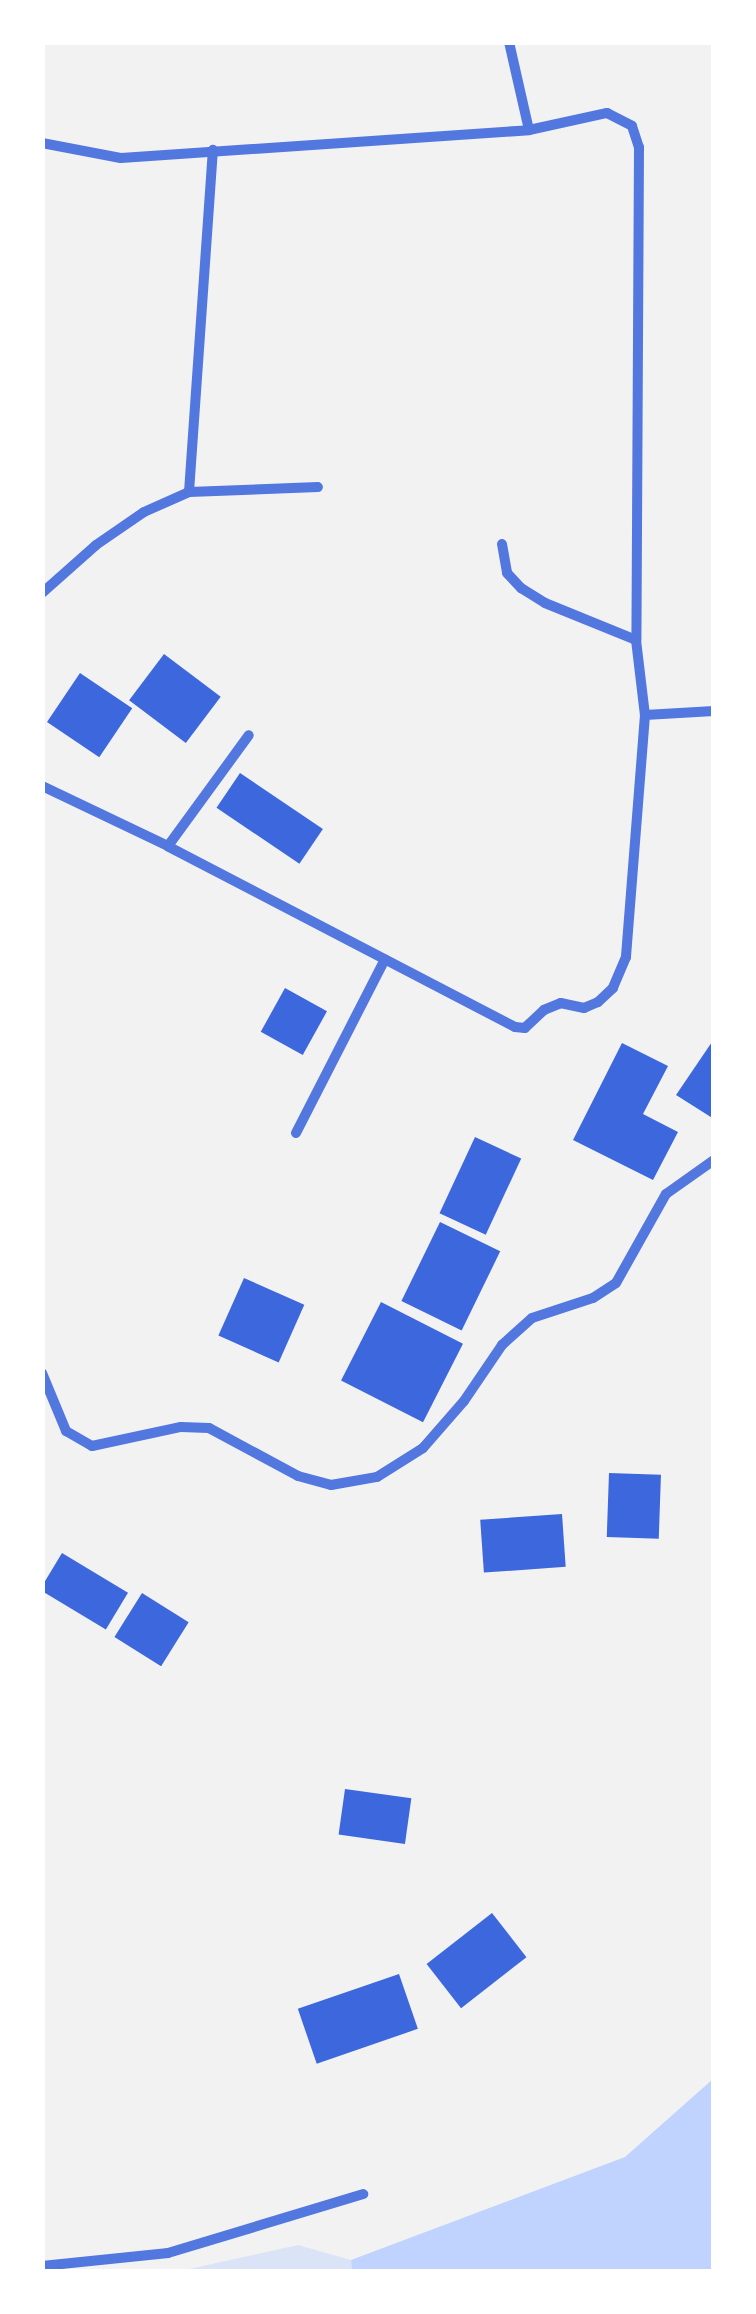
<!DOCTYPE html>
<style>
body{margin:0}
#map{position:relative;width:756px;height:2314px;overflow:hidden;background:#f2f2f2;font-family:"Archivo Narrow",sans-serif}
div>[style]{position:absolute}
.green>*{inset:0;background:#dbe4f7}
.water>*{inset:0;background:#bfd3fe}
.building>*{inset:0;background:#3d67dc;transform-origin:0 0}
.minor>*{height:10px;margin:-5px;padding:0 5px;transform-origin:5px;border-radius:5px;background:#5277de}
span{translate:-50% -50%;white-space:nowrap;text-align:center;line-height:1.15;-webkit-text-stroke:9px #fff;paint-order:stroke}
.frame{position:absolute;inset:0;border:45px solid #fff;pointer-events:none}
</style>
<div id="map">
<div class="green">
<i style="clip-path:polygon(298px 2245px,351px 2260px,352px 2271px,180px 2271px)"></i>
</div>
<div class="water">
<i style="clip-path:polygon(713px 2079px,713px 2271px,352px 2271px,351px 2260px,625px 2157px)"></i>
</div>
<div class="building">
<i style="left:164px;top:654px;width:71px;height:58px;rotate:37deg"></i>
<i style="left:80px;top:673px;width:63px;height:59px;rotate:34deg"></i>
<i style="left:240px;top:773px;width:100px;height:42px;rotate:34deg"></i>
<i style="left:285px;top:988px;width:48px;height:50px;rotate:29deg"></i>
<i style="clip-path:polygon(714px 1039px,714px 1119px,676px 1095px)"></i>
<i style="clip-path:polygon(622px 1043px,668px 1066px,643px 1114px,678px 1132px,653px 1180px,573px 1140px)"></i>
<i style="left:475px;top:1137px;width:51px;height:84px;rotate:25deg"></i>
<i style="left:440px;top:1222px;width:67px;height:88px;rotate:26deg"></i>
<i style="left:244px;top:1278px;width:66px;height:63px;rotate:24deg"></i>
<i style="left:381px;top:1302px;width:92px;height:88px;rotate:27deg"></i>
<i style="left:609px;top:1473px;width:52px;height:64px;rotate:2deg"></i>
<i style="left:562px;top:1514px;width:53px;height:82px;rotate:86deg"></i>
<i style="left:62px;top:1553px;width:77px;height:43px;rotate:31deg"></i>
<i style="left:142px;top:1593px;width:55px;height:52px;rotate:32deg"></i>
<i style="left:345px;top:1789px;width:67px;height:46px;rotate:8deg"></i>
<i style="left:492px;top:1913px;width:56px;height:83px;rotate:52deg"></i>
<i style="left:399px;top:1974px;width:58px;height:107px;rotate:71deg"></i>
</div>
<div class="minor">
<i style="left:509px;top:42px;width:90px;rotate:77.2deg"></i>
<i style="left:42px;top:143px;width:80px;rotate:10.8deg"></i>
<i style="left:121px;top:158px;width:409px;rotate:-3.9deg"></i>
<i style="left:529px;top:130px;width:80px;rotate:-12.3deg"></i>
<i style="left:607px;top:113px;width:28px;rotate:27deg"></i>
<i style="left:632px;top:126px;width:22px;rotate:72deg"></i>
<i style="left:639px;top:147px;width:493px;rotate:90.3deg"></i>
<i style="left:636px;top:640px;width:76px;rotate:83.2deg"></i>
<i style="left:645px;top:715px;width:243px;rotate:94.5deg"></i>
<i style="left:626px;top:957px;width:34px;rotate:113deg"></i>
<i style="left:613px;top:988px;width:21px;rotate:137deg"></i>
<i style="left:598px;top:1002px;width:15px;rotate:157deg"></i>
<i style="left:584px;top:1008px;width:24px;rotate:-168deg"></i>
<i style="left:561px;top:1003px;width:18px;rotate:158deg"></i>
<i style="left:544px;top:1010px;width:26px;rotate:137deg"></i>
<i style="left:525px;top:1028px;width:10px;rotate:-174deg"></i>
<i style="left:515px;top:1027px;width:391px;rotate:-152.5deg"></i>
<i style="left:168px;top:846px;width:140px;rotate:-154.5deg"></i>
<i style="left:189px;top:492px;width:343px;rotate:-86deg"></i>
<i style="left:502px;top:544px;width:29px;rotate:80deg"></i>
<i style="left:507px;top:573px;width:21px;rotate:47deg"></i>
<i style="left:521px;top:588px;width:28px;rotate:32deg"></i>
<i style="left:545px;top:603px;width:98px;rotate:22.1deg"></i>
<i style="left:42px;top:593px;width:72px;rotate:-41.6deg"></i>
<i style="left:96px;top:545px;width:58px;rotate:-34.5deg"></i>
<i style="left:144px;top:512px;width:49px;rotate:-24deg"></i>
<i style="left:189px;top:492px;width:129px;rotate:-2.2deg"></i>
<i style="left:645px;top:715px;width:69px;rotate:-3.3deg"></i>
<i style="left:168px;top:846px;width:137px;rotate:-53.9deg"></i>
<i style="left:296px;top:1133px;width:195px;rotate:-62.9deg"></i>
<i style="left:42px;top:1373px;width:63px;rotate:67.5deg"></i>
<i style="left:66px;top:1431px;width:30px;rotate:30deg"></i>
<i style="left:92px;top:1446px;width:91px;rotate:-12.1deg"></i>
<i style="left:181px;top:1427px;width:28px;rotate:2deg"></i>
<i style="left:209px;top:1428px;width:101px;rotate:28.3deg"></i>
<i style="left:298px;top:1476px;width:34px;rotate:15deg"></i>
<i style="left:331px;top:1485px;width:47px;rotate:-9.9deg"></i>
<i style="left:377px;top:1477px;width:54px;rotate:-32.2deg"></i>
<i style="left:423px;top:1448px;width:62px;rotate:-48.9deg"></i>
<i style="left:464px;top:1401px;width:68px;rotate:-55.8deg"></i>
<i style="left:502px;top:1345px;width:40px;rotate:-42deg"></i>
<i style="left:532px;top:1318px;width:64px;rotate:-18.2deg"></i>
<i style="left:593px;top:1298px;width:27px;rotate:-33deg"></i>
<i style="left:616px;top:1283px;width:102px;rotate:-60.7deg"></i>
<i style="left:666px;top:1194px;width:59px;rotate:-35.3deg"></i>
<i style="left:42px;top:2266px;width:127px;rotate:-5.9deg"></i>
<i style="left:168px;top:2253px;width:204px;rotate:-16.8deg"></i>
</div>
<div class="frame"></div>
</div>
